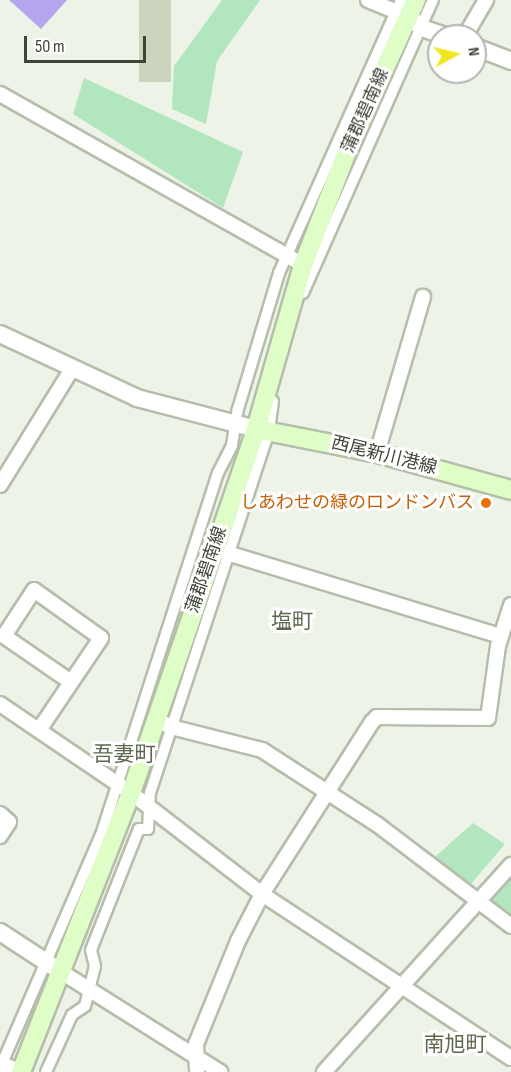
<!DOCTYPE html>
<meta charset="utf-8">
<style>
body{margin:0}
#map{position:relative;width:511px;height:1072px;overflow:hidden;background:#edf3e7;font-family:"Sofia Sans Condensed","Noto Sans JP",sans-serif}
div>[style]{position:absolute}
.green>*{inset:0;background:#b1e6be}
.water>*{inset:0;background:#b4a5ee}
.building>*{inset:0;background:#cbd4bc;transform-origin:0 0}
.roads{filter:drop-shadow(2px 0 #b5beaa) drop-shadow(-2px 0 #b5beaa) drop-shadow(0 2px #b5beaa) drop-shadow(0 -2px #b5beaa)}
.pedestrian>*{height:10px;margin:-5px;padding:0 5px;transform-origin:5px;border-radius:5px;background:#fff}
.minor>*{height:14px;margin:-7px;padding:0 7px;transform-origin:7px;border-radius:7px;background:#fff}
.tertiary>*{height:16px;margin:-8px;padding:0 8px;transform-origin:8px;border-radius:8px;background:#fff}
.secondary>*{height:18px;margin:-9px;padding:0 9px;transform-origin:9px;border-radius:9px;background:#dffdc7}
.dots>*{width:16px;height:16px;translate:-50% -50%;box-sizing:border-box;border:3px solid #fff;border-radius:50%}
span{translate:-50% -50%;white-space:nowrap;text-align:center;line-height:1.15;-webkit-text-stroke:6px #fff;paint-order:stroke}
.street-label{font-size:18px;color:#3f4536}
.food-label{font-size:18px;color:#c56008}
.right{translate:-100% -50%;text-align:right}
.quarter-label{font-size:21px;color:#5e684e}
.north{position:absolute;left:427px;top:24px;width:60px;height:60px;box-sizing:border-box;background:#fff;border:2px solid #b2b5af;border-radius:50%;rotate:82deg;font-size:16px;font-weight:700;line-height:24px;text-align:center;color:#3f4536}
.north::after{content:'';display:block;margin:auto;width:21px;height:27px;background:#f2e71e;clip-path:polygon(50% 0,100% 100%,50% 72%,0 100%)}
.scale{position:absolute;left:24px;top:36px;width:122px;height:27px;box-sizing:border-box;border:3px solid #3f4536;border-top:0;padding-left:8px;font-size:18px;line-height:21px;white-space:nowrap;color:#3f4536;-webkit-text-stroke:4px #fff;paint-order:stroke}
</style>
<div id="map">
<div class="green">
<i style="clip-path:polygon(222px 0,260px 0,217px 61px,206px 124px,172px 109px,174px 66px)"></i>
<i style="clip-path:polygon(84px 78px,243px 152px,223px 208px,73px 114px)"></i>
<i style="clip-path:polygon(473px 823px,505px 844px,470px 885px,435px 857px)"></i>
<i style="clip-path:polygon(511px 871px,511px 917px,484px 901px)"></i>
</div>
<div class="water">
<i style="clip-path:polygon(9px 0,67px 0,41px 29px)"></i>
</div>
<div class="building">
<i style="left:139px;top:0;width:32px;height:82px"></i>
</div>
<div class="roads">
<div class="pedestrian">
<i style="left:303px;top:293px;width:321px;rotate:-66.1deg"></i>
<i style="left:0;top:1068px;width:254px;rotate:-66.6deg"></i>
<i style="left:101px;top:835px;width:380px;rotate:-72.1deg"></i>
<i style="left:218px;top:473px;width:31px;rotate:-63deg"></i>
<i style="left:232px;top:445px;width:36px;rotate:-81deg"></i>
<i style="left:238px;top:409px;width:142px;rotate:-73.2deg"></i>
<i style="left:279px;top:273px;width:299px;rotate:-65.9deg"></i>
<i style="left:46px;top:1072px;width:63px;rotate:-65.5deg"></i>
<i style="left:72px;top:1015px;width:16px;rotate:-35deg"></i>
<i style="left:85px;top:1006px;width:41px;rotate:-76deg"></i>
<i style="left:95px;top:966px;width:16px;rotate:-104deg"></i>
<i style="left:91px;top:950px;width:130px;rotate:-68.4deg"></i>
<i style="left:139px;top:829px;width:9px"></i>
<i style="left:148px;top:829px;width:36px;rotate:-87deg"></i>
<i style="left:150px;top:793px;width:382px;rotate:-71.8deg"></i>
<i style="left:269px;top:430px;width:29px;rotate:-82deg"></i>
</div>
<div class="minor">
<i style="left:368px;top:0;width:44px;rotate:22.5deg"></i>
<i style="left:465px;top:36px;width:42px;rotate:-59.7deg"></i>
<i style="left:0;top:94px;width:348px;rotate:29.4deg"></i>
<i style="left:377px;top:453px;width:163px;rotate:-73.6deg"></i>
<i style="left:0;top:485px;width:137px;rotate:-58.2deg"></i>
<i style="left:214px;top:549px;width:299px;rotate:16.9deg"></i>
<i style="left:0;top:704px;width:158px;rotate:34.2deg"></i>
<i style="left:131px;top:793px;width:165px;rotate:37.6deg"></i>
<i style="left:262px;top:894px;width:298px;rotate:33.4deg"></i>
<i style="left:156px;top:719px;width:17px;rotate:28deg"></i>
<i style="left:171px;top:727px;width:94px;rotate:14.2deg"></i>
<i style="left:262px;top:750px;width:138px;rotate:32.9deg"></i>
<i style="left:378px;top:825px;width:167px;rotate:37.2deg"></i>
<i style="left:39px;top:730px;width:111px;rotate:-56deg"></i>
<i style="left:101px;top:638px;width:82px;rotate:-144.4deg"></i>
<i style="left:34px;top:590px;width:55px;rotate:123.1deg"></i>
<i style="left:4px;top:636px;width:81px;rotate:34.5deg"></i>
<i style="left:0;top:814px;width:12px;rotate:42deg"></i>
<i style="left:9px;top:822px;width:17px;rotate:123deg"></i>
<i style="left:63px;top:973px;width:186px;rotate:32.2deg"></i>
<i style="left:0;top:1063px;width:23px;rotate:23deg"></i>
<i style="left:197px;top:1072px;width:28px;rotate:-92deg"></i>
<i style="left:196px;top:1044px;width:111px;rotate:-67.8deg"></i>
<i style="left:238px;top:941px;width:53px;rotate:-62.9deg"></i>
<i style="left:262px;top:894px;width:204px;rotate:-57.4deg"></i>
<i style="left:372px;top:722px;width:7px;rotate:-45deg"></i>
<i style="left:377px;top:717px;width:111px;rotate:0.5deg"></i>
<i style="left:488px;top:718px;width:73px;rotate:-82.1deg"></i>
<i style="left:498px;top:646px;width:43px;rotate:-72.4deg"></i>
<i style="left:324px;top:1072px;width:279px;rotate:-47.9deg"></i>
</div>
<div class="tertiary">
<i style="left:409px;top:17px;width:17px;rotate:40deg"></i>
<i style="left:422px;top:28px;width:24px;rotate:19deg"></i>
<i style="left:475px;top:47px;width:39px;rotate:21deg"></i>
<i style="left:0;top:334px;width:151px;rotate:25deg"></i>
<i style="left:137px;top:398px;width:123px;rotate:14.6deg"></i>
<i style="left:0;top:932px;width:75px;rotate:33.1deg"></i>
</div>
<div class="secondary">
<i style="left:256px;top:429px;width:123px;rotate:11.2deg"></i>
<i style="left:377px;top:453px;width:139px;rotate:15.4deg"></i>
<i style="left:21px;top:1072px;width:300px;rotate:-68.5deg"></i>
<i style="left:131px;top:793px;width:385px;rotate:-71deg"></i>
<i style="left:256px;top:429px;width:171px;rotate:-74deg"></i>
<i style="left:303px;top:265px;width:124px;rotate:-68.8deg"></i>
<i style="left:348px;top:149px;width:164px;rotate:-65.5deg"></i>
</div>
</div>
<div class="dots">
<i style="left:486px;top:503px;background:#e8710a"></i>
</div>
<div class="street-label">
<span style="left:366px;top:111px;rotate:-66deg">蒲郡碧南線</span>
<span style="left:384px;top:456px;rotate:14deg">西尾新川港線</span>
<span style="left:207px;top:570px;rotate:-71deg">蒲郡碧南線</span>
</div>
<div class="food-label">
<span class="right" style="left:474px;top:503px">しあわせの緑のロンドンバス</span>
</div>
<div class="quarter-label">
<span style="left:292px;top:622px">塩町</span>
<span style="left:124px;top:755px">吾妻町</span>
<span style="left:455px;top:1045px">南旭町</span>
</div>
<div class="north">N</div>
<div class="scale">50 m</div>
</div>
